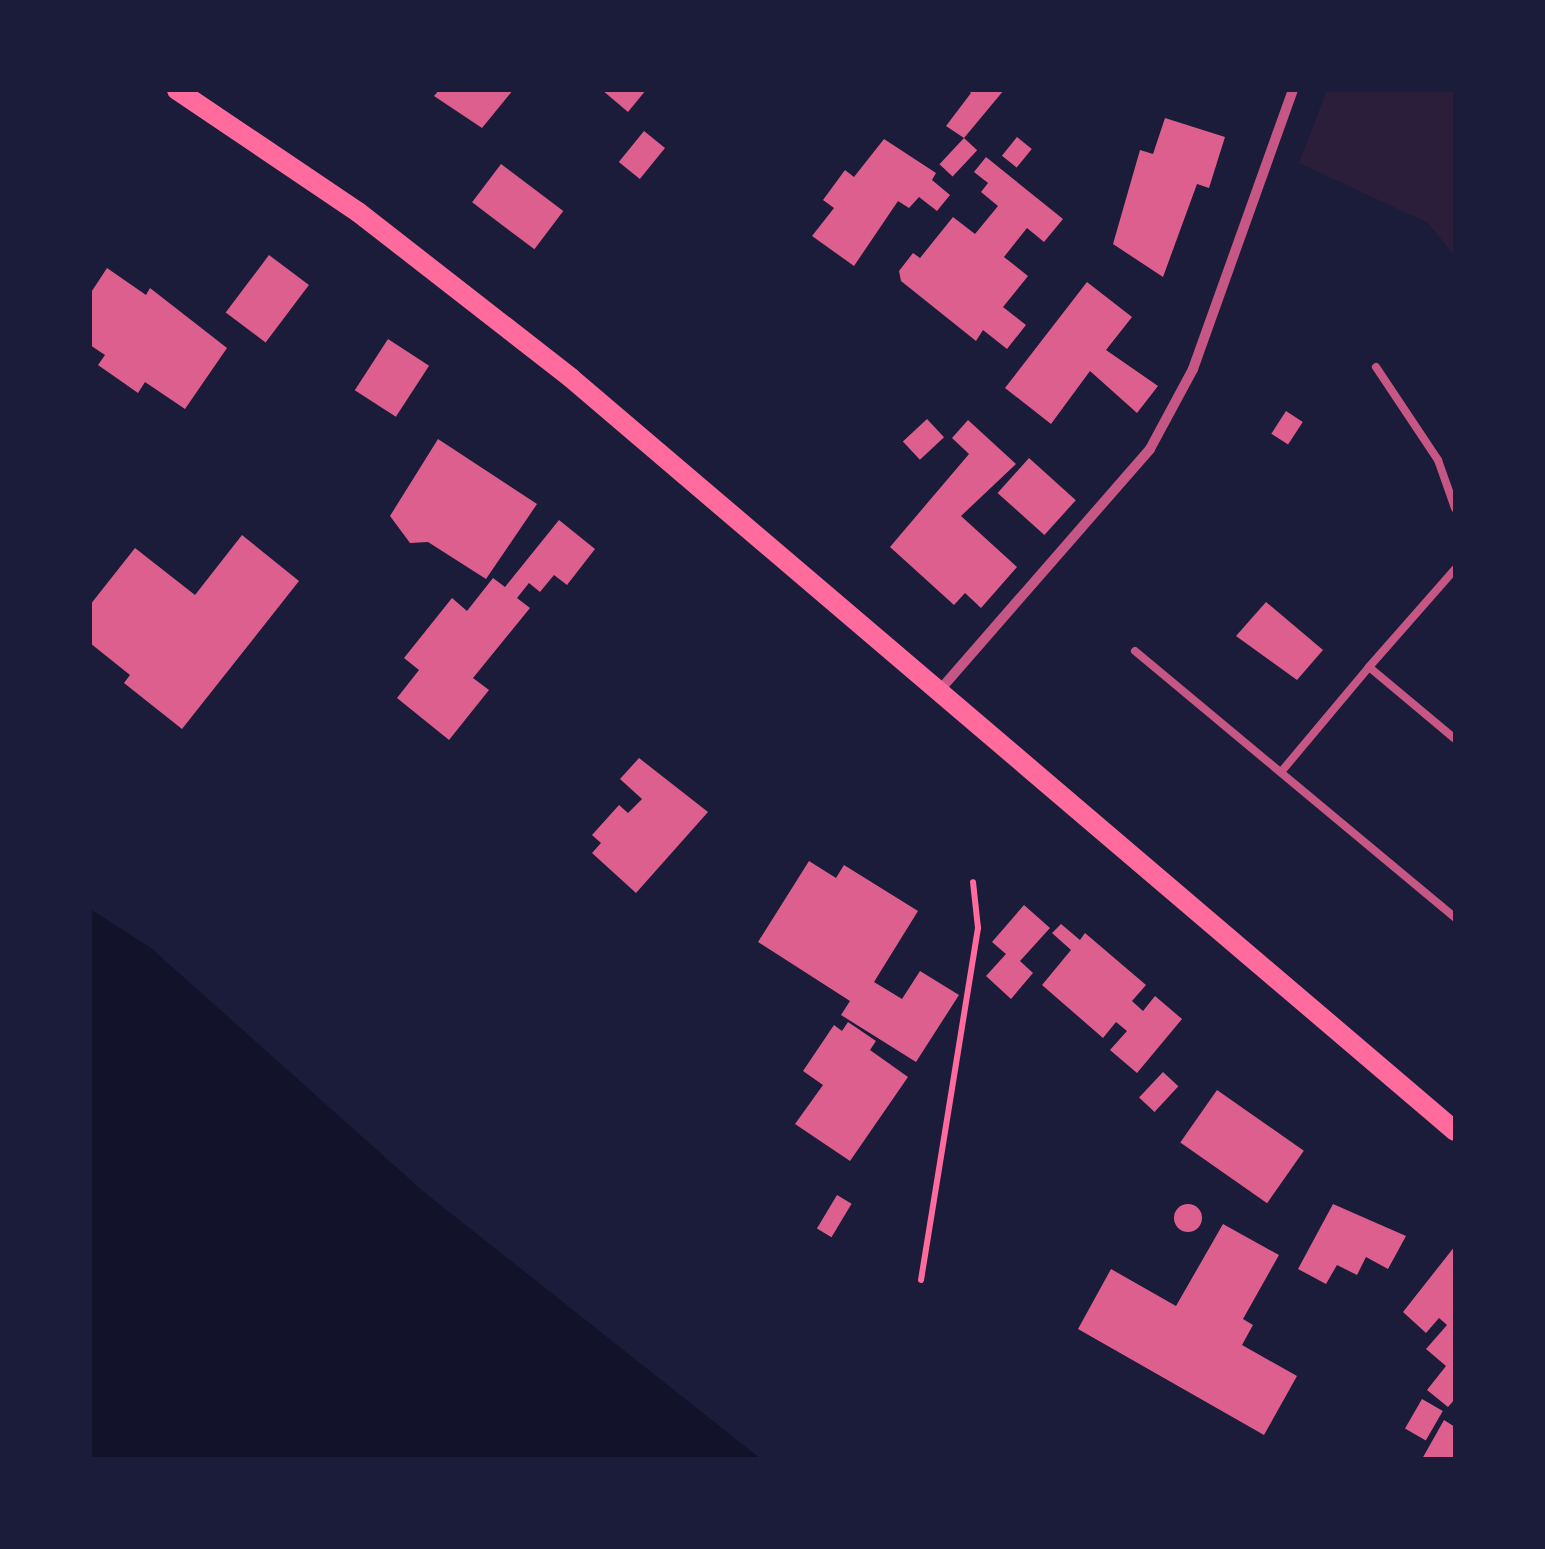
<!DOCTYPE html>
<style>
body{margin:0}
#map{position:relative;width:1545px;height:1549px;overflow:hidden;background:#1b1b3a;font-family:Rubik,sans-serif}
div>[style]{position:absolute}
.green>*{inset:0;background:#2a1e3b}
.water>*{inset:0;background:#12122b}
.building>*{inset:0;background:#dd5f8e;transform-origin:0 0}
.round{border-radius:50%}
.path>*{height:6px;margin:-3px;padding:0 3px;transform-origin:3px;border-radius:3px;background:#ff6b9d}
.service>*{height:8px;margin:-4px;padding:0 4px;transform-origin:4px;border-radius:4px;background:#c65784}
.minor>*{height:10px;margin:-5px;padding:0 5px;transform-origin:5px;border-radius:5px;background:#c65784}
.secondary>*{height:20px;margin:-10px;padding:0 10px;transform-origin:10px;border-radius:10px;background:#ff6b9d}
span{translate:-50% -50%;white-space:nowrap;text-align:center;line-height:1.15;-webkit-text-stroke:8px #1b1b3a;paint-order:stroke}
.frame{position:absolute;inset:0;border:92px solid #1b1b3a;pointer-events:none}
</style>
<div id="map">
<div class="green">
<i style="clip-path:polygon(1327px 90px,1455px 90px,1455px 256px,1428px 223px,1299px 163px)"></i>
</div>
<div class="water">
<i style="clip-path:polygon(90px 909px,151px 948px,424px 1192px,761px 1459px,90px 1459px)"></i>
</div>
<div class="building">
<i style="clip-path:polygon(439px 90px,513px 90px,482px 128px,434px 96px)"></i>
<i style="clip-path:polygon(602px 90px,646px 90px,628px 112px)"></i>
<i style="clip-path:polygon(967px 90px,1004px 90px,964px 138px,946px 126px,971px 93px)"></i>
<i style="clip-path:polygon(1165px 118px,1225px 137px,1209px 188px,1197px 184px,1163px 277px,1113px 244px,1140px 150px,1153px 154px)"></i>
<i style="left:644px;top:131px;width:27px;height:40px;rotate:39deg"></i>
<i style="left:1017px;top:137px;width:19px;height:24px;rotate:39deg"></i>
<i style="left:964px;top:138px;width:18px;height:36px;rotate:43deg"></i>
<i style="clip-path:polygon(884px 139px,936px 173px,932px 180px,950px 195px,937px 211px,919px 197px,909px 208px,898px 201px,854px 266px,812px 236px,834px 208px,823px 200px,845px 170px,854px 177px)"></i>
<i style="clip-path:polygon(986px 157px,1063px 219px,1044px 242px,1027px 228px,1004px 257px,1028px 276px,1003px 307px,1026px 325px,1007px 349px,983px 330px,976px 341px,901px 281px,899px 271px,913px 253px,920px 258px,953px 217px,975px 234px,998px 206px,981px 192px,988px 183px,974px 172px)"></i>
<i style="left:501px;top:164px;width:78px;height:48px;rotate:37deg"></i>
<i style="left:269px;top:255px;width:50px;height:72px;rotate:37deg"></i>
<i style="clip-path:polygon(107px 268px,146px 295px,150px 288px,227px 348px,185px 409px,145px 382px,138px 393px,98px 365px,105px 355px,90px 345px,90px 294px)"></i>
<i style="clip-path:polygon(1087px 282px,1132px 317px,1106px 350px,1158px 386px,1137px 413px,1090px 371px,1051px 424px,1005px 388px)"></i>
<i style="left:388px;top:339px;width:49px;height:61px;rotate:33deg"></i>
<i style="left:1286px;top:411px;width:20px;height:27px;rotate:33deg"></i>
<i style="left:927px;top:419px;width:25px;height:33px;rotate:47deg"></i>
<i style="clip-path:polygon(968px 420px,1016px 464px,961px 516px,1017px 567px,981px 608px,965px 593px,954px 605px,890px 547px,969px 454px,952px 438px)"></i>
<i style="clip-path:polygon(438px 439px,537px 504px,486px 579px,428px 542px,410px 543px,390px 516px)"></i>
<i style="left:1029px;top:458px;width:63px;height:47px;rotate:42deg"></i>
<i style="clip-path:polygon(559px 520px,595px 549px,567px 585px,554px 575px,540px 592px,529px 583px,517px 598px,530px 608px,473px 678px,489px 690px,449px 740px,397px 698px,419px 670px,404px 658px,452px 598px,467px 611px,493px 578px,505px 587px)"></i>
<i style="clip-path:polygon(242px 535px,299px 581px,182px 729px,124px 683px,130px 675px,90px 643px,90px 605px,135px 548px,195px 595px)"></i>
<i style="clip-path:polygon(1266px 602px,1323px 650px,1297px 680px,1236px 636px)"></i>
<i style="clip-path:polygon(639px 758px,708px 812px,636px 893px,592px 853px,601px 843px,592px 835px,619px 805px,628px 813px,642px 799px,620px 779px)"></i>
<i style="clip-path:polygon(809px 861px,836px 878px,844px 865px,918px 911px,874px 982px,902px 999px,920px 971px,959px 995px,916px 1062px,841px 1015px,850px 1001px,758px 942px)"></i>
<i style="clip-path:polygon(1024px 905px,1050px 928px,1020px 961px,1033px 973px,1011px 999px,986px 976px,1006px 954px,992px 942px)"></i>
<i style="clip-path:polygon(1061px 924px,1080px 940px,1085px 933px,1146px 985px,1132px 1001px,1143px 1011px,1155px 996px,1182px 1019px,1137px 1073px,1110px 1050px,1127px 1031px,1116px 1022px,1103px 1038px,1042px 985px,1071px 950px,1052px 933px)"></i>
<i style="clip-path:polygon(848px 1022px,876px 1041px,870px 1050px,908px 1077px,850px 1161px,795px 1124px,823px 1085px,803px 1071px,834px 1025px,842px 1031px)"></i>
<i style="left:1163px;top:1072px;width:21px;height:35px;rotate:43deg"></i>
<i style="left:1217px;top:1090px;width:106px;height:64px;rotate:35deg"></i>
<i style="left:837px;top:1195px;width:17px;height:39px;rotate:31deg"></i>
<i class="round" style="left:1174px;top:1204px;width:28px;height:28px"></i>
<i style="clip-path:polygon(1333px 1204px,1406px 1236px,1388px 1269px,1366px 1257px,1357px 1275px,1337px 1265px,1326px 1284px,1298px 1269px)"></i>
<i style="clip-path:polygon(1223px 1224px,1279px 1255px,1243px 1319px,1253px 1325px,1242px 1345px,1297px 1376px,1264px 1435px,1078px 1329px,1111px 1269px,1176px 1306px)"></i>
<i style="clip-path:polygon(1455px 1246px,1455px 1399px,1448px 1407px,1427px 1390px,1446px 1366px,1426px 1349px,1447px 1325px,1439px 1318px,1426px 1333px,1403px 1312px)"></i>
<i style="left:1422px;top:1399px;width:24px;height:34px;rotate:30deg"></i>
<i style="clip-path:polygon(1444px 1420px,1455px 1427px,1455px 1459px,1422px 1459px)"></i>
</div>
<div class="path">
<i style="left:921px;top:1280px;width:357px;rotate:-80.8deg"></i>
<i style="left:978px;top:928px;width:46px;rotate:-96.2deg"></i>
</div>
<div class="service">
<i style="left:1376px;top:367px;width:112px;rotate:56.3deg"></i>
<i style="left:1438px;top:460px;width:51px;rotate:70.5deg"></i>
<i style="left:1135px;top:651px;width:417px;rotate:39.8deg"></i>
<i style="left:1369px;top:667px;width:130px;rotate:-48.7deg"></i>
<i style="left:1281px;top:772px;width:137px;rotate:-50deg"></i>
<i style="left:1369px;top:667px;width:112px;rotate:39.9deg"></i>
</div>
<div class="minor">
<i style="left:939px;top:691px;width:321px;rotate:-48.9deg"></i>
<i style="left:1150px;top:449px;width:91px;rotate:-61.7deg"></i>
<i style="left:1193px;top:369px;width:296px;rotate:-70.3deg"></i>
</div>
<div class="secondary">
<i style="left:177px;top:90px;width:218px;rotate:34deg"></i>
<i style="left:358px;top:212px;width:270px;rotate:37.9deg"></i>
<i style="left:571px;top:378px;width:1161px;rotate:40.42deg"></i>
</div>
<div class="frame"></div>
</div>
